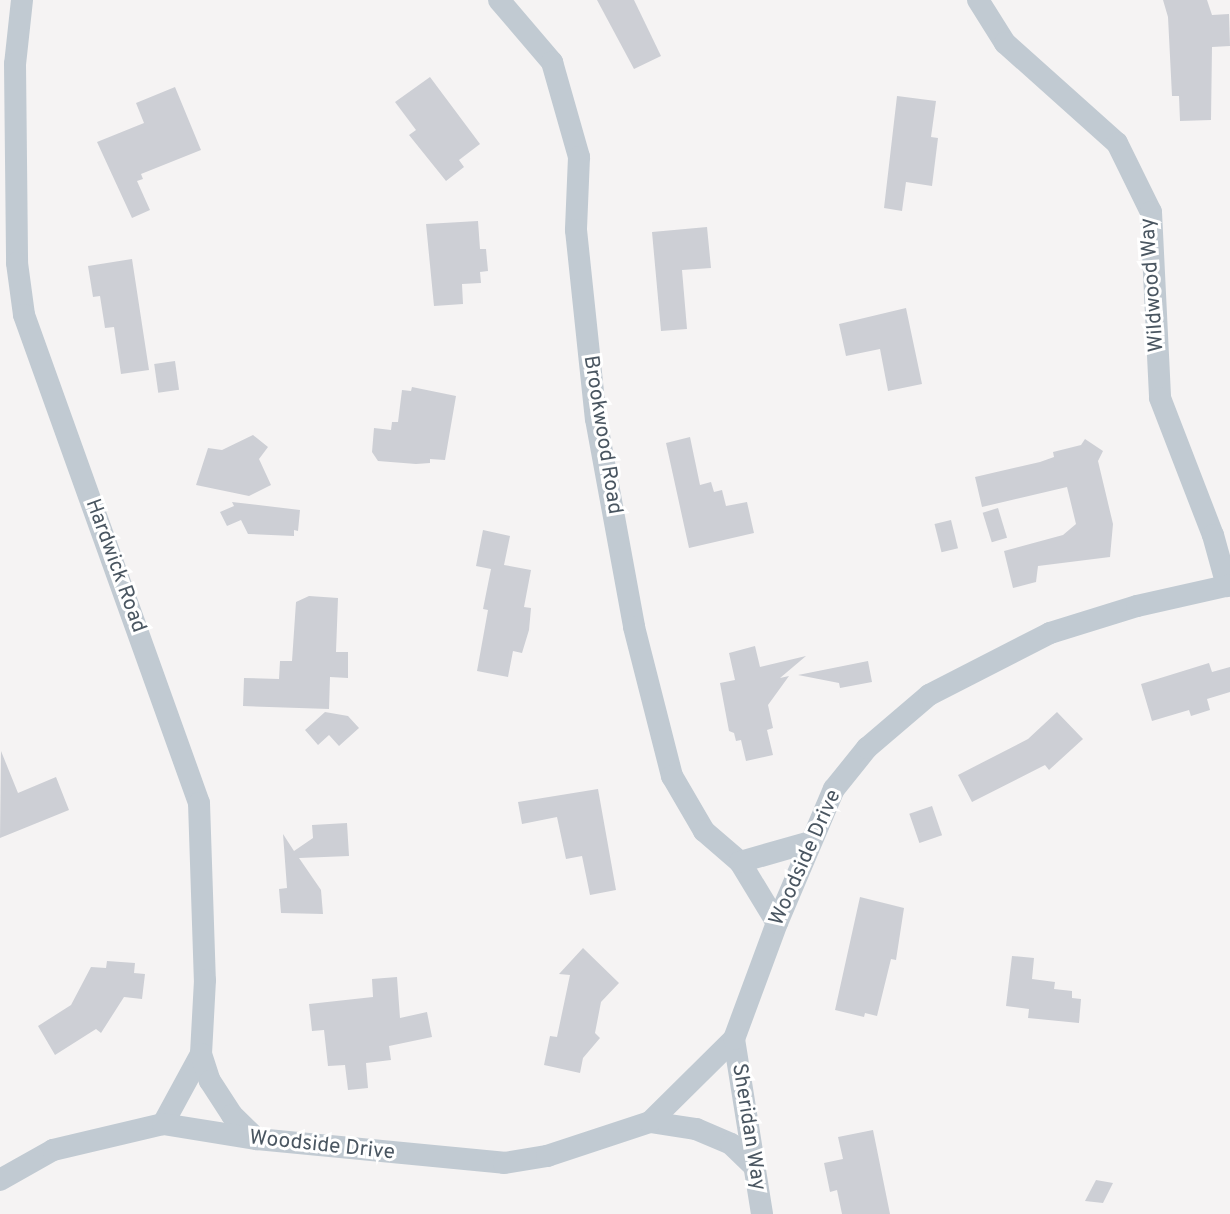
<!DOCTYPE html>
<style>
body{margin:0}
#map{position:relative;width:1230px;height:1214px;overflow:hidden;background:#f5f3f3;font-family:Overpass,sans-serif}
div>[style]{position:absolute}
.building>*{inset:0;background:#cdcfd5;transform-origin:0 0}
.street>*{height:22px;margin:-11px;padding:0 11px;transform-origin:11px;border-radius:11px;background:#c1cad2}
span{translate:-50% -50%;white-space:nowrap;text-align:center;line-height:1.15;-webkit-text-stroke:6px #fff;paint-order:stroke}
.street-label{font-size:21px;color:#4a5661}
</style>
<div id="map">
<div class="building">
<i style="clip-path:polygon(597px 0,634px 0,661px 56px,634px 69px)"></i>
<i style="clip-path:polygon(1163px 0,1207px 0,1212px 15px,1229px 14px,1230px 46px,1212px 47px,1211px 120px,1180px 121px,1179px 96px,1172px 96px,1168px 17px)"></i>
<i style="clip-path:polygon(430px 77px,480px 144px,459px 160px,464px 167px,446px 181px,409px 135px,416px 130px,395px 102px)"></i>
<i style="clip-path:polygon(175px 87px,201px 150px,141px 174px,143px 179px,137px 181px,150px 210px,132px 218px,97px 142px,144px 123px,136px 103px)"></i>
<i style="clip-path:polygon(897px 96px,936px 101px,931px 137px,938px 138px,932px 186px,906px 182px,902px 211px,884px 208px)"></i>
<i style="clip-path:polygon(478px 221px,480px 249px,486px 249px,488px 271px,480px 272px,481px 283px,462px 284px,463px 304px,434px 306px,426px 224px)"></i>
<i style="clip-path:polygon(707px 227px,711px 268px,682px 270px,687px 329px,661px 331px,652px 232px)"></i>
<i style="clip-path:polygon(132px 259px,149px 370px,121px 374px,114px 327px,105px 328px,100px 296px,93px 297px,88px 266px)"></i>
<i style="clip-path:polygon(906px 308px,922px 384px,888px 391px,880px 349px,846px 356px,839px 324px)"></i>
<i style="left:175px;top:361px;width:29px;height:21px;rotate:82deg"></i>
<i style="clip-path:polygon(412px 387px,456px 396px,445px 460px,430px 459px,430px 463px,416px 464px,378px 461px,372px 452px,374px 428px,391px 430px,392px 422px,398px 422px,402px 390px,411px 391px)"></i>
<i style="clip-path:polygon(253px 435px,268px 447px,259px 459px,271px 485px,249px 496px,196px 485px,208px 448px,222px 450px)"></i>
<i style="clip-path:polygon(690px 437px,700px 485px,711px 482px,714px 492px,722px 490px,726px 506px,747px 502px,754px 533px,689px 548px,666px 443px)"></i>
<i style="clip-path:polygon(1085px 439px,1103px 451px,1098px 461px,1113px 524px,1110px 557px,1038px 566px,1036px 582px,1013px 588px,1004px 551px,1063px 535px,1076px 524px,1067px 487px,982px 507px,975px 477px,1040px 462px,1054px 457px,1053px 452px,1081px 445px)"></i>
<i style="clip-path:polygon(232px 502px,300px 510px,298px 531px,294px 530px,294px 536px,248px 534px,241px 520px,227px 526px,220px 512px,234px 506px)"></i>
<i style="left:998px;top:508px;width:31px;height:16px;rotate:73deg"></i>
<i style="left:951px;top:520px;width:29px;height:17px;rotate:76deg"></i>
<i style="clip-path:polygon(483px 530px,510px 536px,504px 565px,531px 570px,524px 607px,531px 608px,529px 630px,522px 653px,513px 651px,508px 677px,477px 671px,488px 610px,483px 609px,491px 569px,476px 566px)"></i>
<i style="clip-path:polygon(309px 596px,338px 598px,336px 652px,348px 652px,348px 678px,330px 677px,329px 709px,243px 706px,244px 678px,279px 679px,280px 661px,292px 661px,296px 602px)"></i>
<i style="clip-path:polygon(755px 646px,760px 667px,806px 656px,780px 678px,789px 676px,768px 705px,773px 728px,767px 730px,773px 755px,746px 761px,741px 740px,736px 741px,734px 733px,729px 731px,720px 683px,735px 680px,729px 653px)"></i>
<i style="clip-path:polygon(868px 661px,872px 682px,840px 688px,839px 683px,798px 675px)"></i>
<i style="clip-path:polygon(1209px 663px,1212px 672px,1230px 667px,1230px 692px,1207px 699px,1210px 710px,1191px 716px,1189px 710px,1152px 721px,1141px 684px)"></i>
<i style="clip-path:polygon(325px 712px,348px 716px,359px 728px,339px 746px,329px 735px,318px 745px,305px 730px)"></i>
<i style="clip-path:polygon(1057px 712px,1083px 739px,1049px 770px,1045px 765px,972px 802px,958px 775px,1028px 739px)"></i>
<i style="clip-path:polygon(1px 751px,18px 793px,56px 777px,69px 810px,0 838px)"></i>
<i style="clip-path:polygon(598px 789px,616px 890px,590px 895px,582px 856px,566px 859px,557px 817px,522px 824px,518px 802px)"></i>
<i style="left:932px;top:806px;width:31px;height:24px;rotate:71deg"></i>
<i style="clip-path:polygon(347px 823px,349px 856px,299px 858px,321px 890px,323px 914px,281px 913px,279px 889px,287px 888px,283px 834px,294px 851px,313px 838px,312px 825px)"></i>
<i style="clip-path:polygon(860px 897px,904px 908px,896px 960px,891px 959px,877px 1016px,865px 1013px,864px 1017px,835px 1010px)"></i>
<i style="clip-path:polygon(583px 948px,619px 983px,601px 1002px,595px 1033px,600px 1038px,583px 1058px,580px 1073px,544px 1065px,550px 1036px,557px 1037px,570px 975px,559px 974px)"></i>
<i style="clip-path:polygon(1012px 956px,1034px 958px,1032px 979px,1055px 982px,1054px 989px,1072px 991px,1072px 998px,1081px 999px,1079px 1023px,1028px 1018px,1029px 1009px,1006px 1006px)"></i>
<i style="clip-path:polygon(107px 961px,135px 963px,134px 973px,145px 974px,142px 999px,124px 997px,101px 1033px,96px 1029px,55px 1055px,38px 1026px,71px 1005px,91px 967px,106px 968px)"></i>
<i style="clip-path:polygon(397px 977px,400px 1018px,427px 1012px,432px 1037px,389px 1046px,391px 1060px,366px 1063px,368px 1088px,348px 1090px,345px 1065px,328px 1066px,324px 1030px,312px 1031px,309px 1004px,373px 997px,372px 979px)"></i>
<i style="clip-path:polygon(873px 1130px,890px 1214px,842px 1214px,837px 1190px,830px 1192px,824px 1163px,843px 1159px,838px 1137px)"></i>
<i style="clip-path:polygon(1096px 1180px,1113px 1183px,1103px 1203px,1085px 1201px)"></i>
</div>
<div class="street">
<i style="left:22px;top:0;width:64px;rotate:96.2deg"></i>
<i style="left:15px;top:64px;width:199px;rotate:89.4deg"></i>
<i style="left:17px;top:263px;width:52px;rotate:82.3deg"></i>
<i style="left:24px;top:315px;width:518px;rotate:70.27deg"></i>
<i style="left:199px;top:803px;width:177px;rotate:88.1deg"></i>
<i style="left:205px;top:980px;width:74px;rotate:93.1deg"></i>
<i style="left:201px;top:1054px;width:80px;rotate:118.5deg"></i>
<i style="left:499px;top:0;width:82px;rotate:49.5deg"></i>
<i style="left:552px;top:62px;width:99px;rotate:74.1deg"></i>
<i style="left:579px;top:157px;width:73px;rotate:92.4deg"></i>
<i style="left:576px;top:230px;width:190px;rotate:84deg"></i>
<i style="left:596px;top:419px;width:211px;rotate:79.6deg"></i>
<i style="left:634px;top:627px;width:154px;rotate:75.7deg"></i>
<i style="left:672px;top:776px;width:64px;rotate:59.8deg"></i>
<i style="left:704px;top:831px;width:48px;rotate:40.7deg"></i>
<i style="left:740px;top:862px;width:71px;rotate:58.8deg"></i>
<i style="left:978px;top:0;width:51px;rotate:57.9deg"></i>
<i style="left:1005px;top:43px;width:150px;rotate:41.8deg"></i>
<i style="left:1117px;top:143px;width:77px;rotate:63.8deg"></i>
<i style="left:1151px;top:212px;width:186px;rotate:87.2deg"></i>
<i style="left:1160px;top:398px;width:147px;rotate:68.9deg"></i>
<i style="left:1213px;top:535px;width:53px;rotate:74.6deg"></i>
<i style="left:740px;top:862px;width:73px;rotate:-15.9deg"></i>
<i style="left:734px;top:1039px;width:177px;rotate:80.9deg"></i>
<i style="left:201px;top:1054px;width:28px;rotate:72deg"></i>
<i style="left:210px;top:1081px;width:40px;rotate:57.1deg"></i>
<i style="left:232px;top:1115px;width:35px;rotate:44deg"></i>
<i style="left:650px;top:1122px;width:47px;rotate:8.7deg"></i>
<i style="left:696px;top:1129px;width:38px;rotate:23deg"></i>
<i style="left:731px;top:1144px;width:32px;rotate:44deg"></i>
<i style="left:0;top:1180px;width:61px;rotate:-29.5deg"></i>
<i style="left:53px;top:1150px;width:113px;rotate:-13.3deg"></i>
<i style="left:163px;top:1124px;width:95px;rotate:9.1deg"></i>
<i style="left:257px;top:1139px;width:248px;rotate:5.5deg"></i>
<i style="left:504px;top:1163px;width:44px;rotate:-9.2deg"></i>
<i style="left:547px;top:1156px;width:108px;rotate:-18.3deg"></i>
<i style="left:650px;top:1122px;width:118px;rotate:-44.7deg"></i>
<i style="left:734px;top:1039px;width:124px;rotate:-69.7deg"></i>
<i style="left:777px;top:923px;width:146px;rotate:-67deg"></i>
<i style="left:834px;top:789px;width:53px;rotate:-51.2deg"></i>
<i style="left:867px;top:748px;width:82px;rotate:-40.5deg"></i>
<i style="left:929px;top:695px;width:136px;rotate:-27.1deg"></i>
<i style="left:1050px;top:633px;width:91px;rotate:-17.2deg"></i>
<i style="left:1137px;top:606px;width:95px;rotate:-12.7deg"></i>
</div>
<div class="street-label">
<span style="left:1153px;top:285px;rotate:-94deg">Wildwood Way</span>
<span style="left:602px;top:435px;rotate:81deg">Brookwood Road</span>
<span style="left:115px;top:566px;rotate:70deg">Hardwick Road</span>
<span style="left:806px;top:858px;rotate:-66deg">Woodside Drive</span>
<span style="left:748px;top:1127px;rotate:81deg">Sheridan Way</span>
<span style="left:322px;top:1146px;rotate:6deg">Woodside Drive</span>
</div>
</div>
